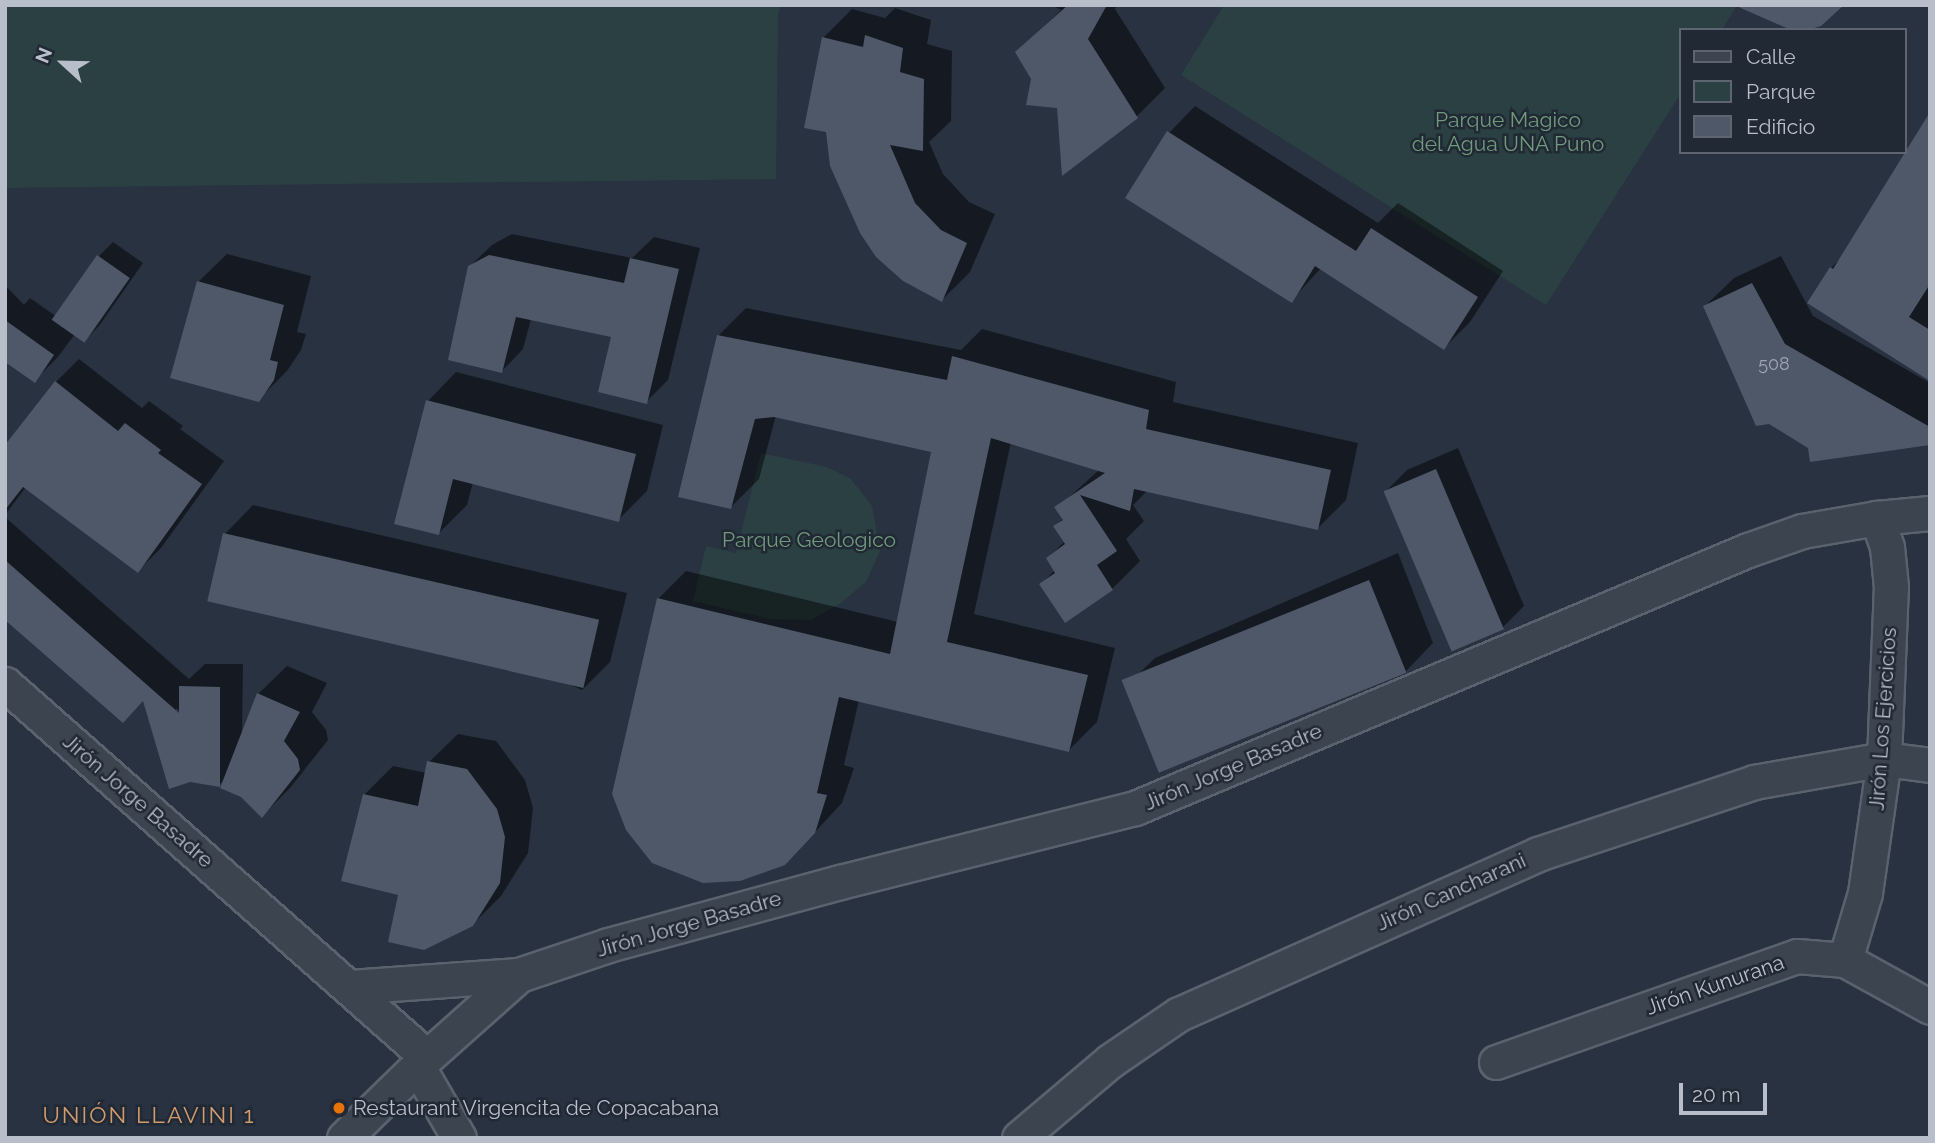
<!DOCTYPE html>
<meta charset="utf-8">
<style>
body{margin:0}
#map{position:relative;width:1935px;height:1143px;overflow:hidden;background:#283240;font-family:Raleway,sans-serif}
div>[style]{position:absolute}
.green>*{inset:0;background:#2b4042}
.shadow>*{inset:0;background:#0007}
.building>*{inset:0;background:#4e5869;transform-origin:0 0}
.roads{filter:drop-shadow(2px 0 #5a626d) drop-shadow(-2px 0 #5a626d) drop-shadow(0 2px #5a626d) drop-shadow(0 -2px #5a626d)}
.minor>*{height:33px;margin:-16.5px;padding:0 16.5px;transform-origin:16.5px;border-radius:16.5px;background:#3c4450}
.dots>*{width:19px;height:19px;translate:-50% -50%;box-sizing:border-box;border:4px solid #212935;border-radius:50%}
span{translate:-50% -50%;white-space:nowrap;text-align:center;line-height:1.15;-webkit-text-stroke:5px #212935;paint-order:stroke}
.number-label{font-size:18px;color:#9ea5b2}
.number-label span{-webkit-text-stroke-width:0}
.park-label{font-size:21px;color:#719a7c}
.street-label{font-size:21px;color:#b9bfca}
.poi-label{font-size:21px;color:#b9bfca}
.left{translate:0 -50%;text-align:left}
.neighbourhood-label{font-size:23px;color:#d09b6e;letter-spacing:2px}
.frame{position:absolute;inset:0;border:7px solid #b9bfca;pointer-events:none}
.legend{position:absolute;left:1679px;top:28px;width:228px;height:126px;box-sizing:border-box;background:#212935;border:2px solid #5e6571;margin:0;padding:9px 12px;list-style:none;font-size:21px;color:#b9bfca}
.legend li{display:flex;align-items:center;gap:14px;height:35px}
.legend b{width:35px;border:2px solid #5e6571}
.north{position:absolute;left:28px;top:28px;width:70px;height:70px;-webkit-text-stroke:5px #212935;paint-order:stroke;rotate:292deg;font-size:19px;font-weight:700;line-height:28px;text-align:center;color:#b9bfca}
.north::after{content:'';display:block;margin:auto;width:24px;height:32px;background:#b9bfca;clip-path:polygon(50% 0,100% 100%,50% 72%,0 100%)}
.scale{position:absolute;left:1679px;top:1083px;width:88px;height:32px;box-sizing:border-box;border:4px solid #b9bfca;border-top:0;padding-left:9px;font-size:21px;line-height:24px;white-space:nowrap;color:#b9bfca;-webkit-text-stroke:5px #212935;paint-order:stroke}
</style>
<div id="map">
<div class="green">
<i style="clip-path:polygon(5px 5px,781px 5px,778px 15px,776px 179px,5px 188px)"></i>
<i style="clip-path:polygon(1224px 5px,1737px 5px,1722px 30px,1681px 30px,1681px 93px,1546px 305px,1181px 75px)"></i>
<i style="clip-path:polygon(761px 453px,827px 467px,851px 479px,872px 506px,880px 551px,866px 582px,841px 603px,811px 620px,770px 619px,693px 601px,706px 546px,736px 553px)"></i>
</div>
<div class="shadow">
<i style="clip-path:polygon(1052px 5px,1117px 5px,1115px 9px,1165px 88px,1137px 116px,1063px 173px,1059px 106px,1033px 79px,1018px 52px,1061px 10px)"></i>
<i style="clip-path:polygon(895px 8px,931px 20px,927px 44px,952px 51px,951px 121px,929px 142px,943px 174px,969px 202px,995px 214px,970px 272px,942px 300px,823px 38px,852px 9px,885px 18px)"></i>
<i style="clip-path:polygon(1195px 106px,1378px 223px,1398px 203px,1503px 271px,1470px 322px,1444px 348px,1321px 268px,1291px 301px,1169px 133px)"></i>
<i style="clip-path:polygon(1930px 121px,1930px 379px,1831px 268px,1842px 257px)"></i>
<i style="clip-path:polygon(512px 234px,632px 258px,654px 237px,700px 248px,668px 380px,646px 402px,613px 336px,531px 319px,523px 349px,502px 371px,469px 267px,492px 245px)"></i>
<i style="clip-path:polygon(113px 242px,143px 263px,99px 326px,85px 340px,75px 334px,58px 357px,35px 380px,5px 360px,5px 285px,24px 305px,30px 298px,57px 317px,99px 256px)"></i>
<i style="clip-path:polygon(227px 254px,311px 276px,297px 332px,306px 334px,301px 350px,287px 371px,258px 400px,198px 282px)"></i>
<i style="clip-path:polygon(1781px 256px,1813px 316px,1930px 383px,1930px 444px,1810px 446px,1705px 306px,1734px 278px)"></i>
<i style="clip-path:polygon(746px 308px,961px 350px,982px 329px,1176px 382px,1173px 402px,1358px 443px,1346px 500px,1318px 528px,1148px 490px,1133px 505px,1144px 521px,1126px 539px,1140px 561px,1112px 589px,1065px 621px,1041px 584px,1055px 570px,1048px 558px,1065px 541px,1055px 526px,1064px 518px,1057px 508px,1099px 470px,1011px 442px,974px 614px,1115px 648px,1097px 722px,1069px 750px,859px 700px,844px 765px,854px 768px,842px 803px,813px 834px,658px 599px,686px 571px,898px 622px,934px 451px,776px 415px,759px 479px,731px 507px,718px 336px)"></i>
<i style="clip-path:polygon(79px 359px,142px 408px,149px 401px,183px 426px,180px 429px,224px 461px,161px 548px,138px 571px,26px 487px,5px 515px,5px 448px,56px 382px)"></i>
<i style="clip-path:polygon(456px 372px,663px 425px,647px 491px,618px 520px,473px 482px,467px 505px,439px 533px,428px 401px)"></i>
<i style="clip-path:polygon(1458px 448px,1524px 606px,1502px 628px,1451px 650px,1385px 492px,1407px 470px)"></i>
<i style="clip-path:polygon(253px 505px,627px 593px,610px 662px,582px 690px,225px 534px)"></i>
<i style="clip-path:polygon(evenodd,5px 517px,189px 679px,205px 664px,243px 664px,242px 734px,258px 694px,287px 666px,327px 683px,312px 712px,326px 730px,328px 740px,290px 788px,262px 816px,226px 778px,219px 785px,144px 700px,5px 617px,5px 517px,176px 708px,187px 718px,176px 713px,176px 708px)"></i>
<i style="clip-path:polygon(1398px 553px,1433px 643px,1405px 672px,1126px 686px,1155px 658px)"></i>
<i style="clip-path:polygon(458px 734px,496px 741px,525px 780px,533px 808px,528px 853px,501px 896px,472px 925px,400px 894px,364px 795px,393px 766px,427px 773px,429px 762px)"></i>
</div>
<div class="building">
<i style="clip-path:polygon(1068px 5px,1107px 5px,1088px 39px,1138px 118px,1062px 176px,1057px 108px,1026px 105px,1031px 79px,1015px 52px)"></i>
<i style="clip-path:polygon(1734px 5px,1844px 5px,1821px 26px,1808px 30px,1791px 30px)"></i>
<i style="clip-path:polygon(865px 35px,903px 48px,900px 72px,924px 79px,923px 151px,890px 145px,915px 203px,941px 230px,967px 243px,942px 302px,903px 281px,876px 257px,860px 233px,830px 166px,826px 132px,804px 128px,822px 37px,863px 47px)"></i>
<i style="clip-path:polygon(1930px 112px,1930px 284px,1909px 317px,1930px 330px,1930px 381px,1807px 303px,1830px 267px,1833px 269px)"></i>
<i style="clip-path:polygon(1167px 131px,1356px 251px,1371px 228px,1478px 297px,1444px 350px,1315px 266px,1292px 303px,1125px 198px)"></i>
<i style="left:97px;top:255px;width:40px;height:79px;rotate:35deg"></i>
<i style="clip-path:polygon(489px 255px,624px 283px,630px 258px,679px 269px,647px 404px,598px 392px,611px 337px,516px 317px,502px 373px,448px 360px,468px 266px)"></i>
<i style="clip-path:polygon(197px 281px,284px 305px,270px 360px,278px 362px,274px 380px,259px 402px,170px 378px)"></i>
<i style="clip-path:polygon(1752px 283px,1785px 344px,1930px 427px,1930px 445px,1810px 462px,1808px 448px,1769px 424px,1756px 426px,1703px 306px)"></i>
<i style="clip-path:polygon(5px 320px,54px 355px,35px 383px,5px 362px)"></i>
<i style="clip-path:polygon(717px 335px,947px 380px,952px 356px,1149px 410px,1146px 429px,1331px 470px,1318px 530px,1134px 489px,1130px 511px,1080px 495px,1117px 551px,1097px 565px,1113px 590px,1065px 623px,1039px 584px,1055px 573px,1046px 558px,1065px 544px,1053px 526px,1063px 520px,1054px 507px,1105px 473px,991px 438px,947px 642px,1088px 675px,1069px 752px,839px 697px,817px 793px,827px 795px,815px 833px,785px 865px,740px 881px,703px 883px,652px 863px,626px 830px,612px 794px,657px 598px,890px 654px,931px 452px,774px 417px,755px 419px,731px 509px,678px 497px)"></i>
<i style="clip-path:polygon(55px 381px,118px 431px,125px 423px,161px 450px,158px 453px,202px 484px,138px 573px,23px 487px,5px 510px,5px 445px)"></i>
<i style="clip-path:polygon(426px 400px,636px 454px,619px 522px,453px 479px,439px 535px,394px 524px)"></i>
<i style="left:1436px;top:469px;width:174px;height:57px;rotate:67deg"></i>
<i style="left:223px;top:533px;width:386px;height:70px;rotate:13deg"></i>
<i style="clip-path:polygon(5px 560px,179px 713px,179px 686px,220px 687px,220px 787px,190px 782px,169px 789px,143px 701px,123px 723px,5px 620px)"></i>
<i style="left:1369px;top:580px;width:100px;height:267px;rotate:68deg"></i>
<i style="clip-path:polygon(257px 693px,300px 712px,284px 741px,298px 759px,300px 770px,262px 818px,241px 797px,220px 788px)"></i>
<i style="clip-path:polygon(427px 761px,467px 769px,497px 809px,505px 837px,500px 883px,473px 926px,424px 950px,388px 942px,398px 895px,341px 881px,363px 794px,418px 806px)"></i>
</div>
<div class="roads">
<div class="minor">
<i style="left:5px;top:684px;width:563px;rotate:41.47deg"></i>
<i style="left:1845px;top:960px;width:70px;rotate:-73.4deg"></i>
<i style="left:1865px;top:893px;width:135px;rotate:-81.9deg"></i>
<i style="left:1884px;top:759px;width:172px;rotate:-87.7deg"></i>
<i style="left:1891px;top:587px;width:40px;rotate:-95.7deg"></i>
<i style="left:1887px;top:547px;width:31px;rotate:-109deg"></i>
<i style="left:350px;top:987px;width:169px;rotate:-4.1deg"></i>
<i style="left:519px;top:975px;width:94px;rotate:-18.6deg"></i>
<i style="left:608px;top:945px;width:240px;rotate:-15.2deg"></i>
<i style="left:840px;top:882px;width:304px;rotate:-14.1deg"></i>
<i style="left:1135px;top:808px;width:665px;rotate:-22.83deg"></i>
<i style="left:1748px;top:550px;width:57px;rotate:-19.4deg"></i>
<i style="left:1802px;top:531px;width:76px;rotate:-9.8deg"></i>
<i style="left:1877px;top:518px;width:53px;rotate:-5.4deg"></i>
<i style="left:1496px;top:1062px;width:319px;rotate:-19.4deg"></i>
<i style="left:1797px;top:956px;width:48px;rotate:4.8deg"></i>
<i style="left:1845px;top:960px;width:97px;rotate:28.9deg"></i>
<i style="left:418px;top:1067px;width:82px;rotate:60deg"></i>
<i style="left:344px;top:1138px;width:116px;rotate:-44.3deg"></i>
<i style="left:427px;top:1057px;width:123px;rotate:-41.7deg"></i>
<i style="left:1019px;top:1138px;width:119px;rotate:-40.2deg"></i>
<i style="left:1110px;top:1061px;width:83px;rotate:-34.3deg"></i>
<i style="left:1179px;top:1014px;width:393px;rotate:-24deg"></i>
<i style="left:1538px;top:854px;width:228px;rotate:-18.4deg"></i>
<i style="left:1754px;top:782px;width:132px;rotate:-10deg"></i>
<i style="left:1884px;top:759px;width:46px;rotate:7.4deg"></i>
</div>
</div>
<div class="dots">
<i style="left:339px;top:1108px;background:#e8710a"></i>
</div>
<div class="number-label">
<span style="left:1774px;top:364px">508</span>
</div>
<div class="park-label">
<span style="left:1508px;top:132px">Parque Magico<br>del Agua UNA Puno</span>
<span style="left:809px;top:540px">Parque Geologico</span>
</div>
<div class="street-label">
<span style="left:1883px;top:719px;rotate:-86deg">Jirón Los Ejercicios</span>
<span style="left:1233px;top:767px;rotate:-23deg">Jirón Jorge Basadre</span>
<span style="left:138px;top:801px;rotate:41deg">Jirón Jorge Basadre</span>
<span style="left:1451px;top:892px;rotate:-24deg">Jirón Cancharani</span>
<span style="left:689px;top:924px;rotate:-16deg">Jirón Jorge Basadre</span>
<span style="left:1715px;top:985px;rotate:-19deg">Jirón Kunurana</span>
</div>
<div class="poi-label">
<span class="left" style="left:353px;top:1108px">Restaurant Virgencita de Copacabana</span>
</div>
<div class="neighbourhood-label">
<span style="left:149px;top:1115px">UNIÓN LLAVINI 1</span>
</div>
<div class="frame"></div>
<ul class="legend">
<li><b style="height:9px;background:#3c4450"></b>Calle</li>
<li><b style="height:19px;background:#2b4042"></b>Parque</li>
<li><b style="height:19px;background:#4e5869"></b>Edificio</li>
</ul>
<div class="north">N</div>
<div class="scale">20 m</div>
</div>
